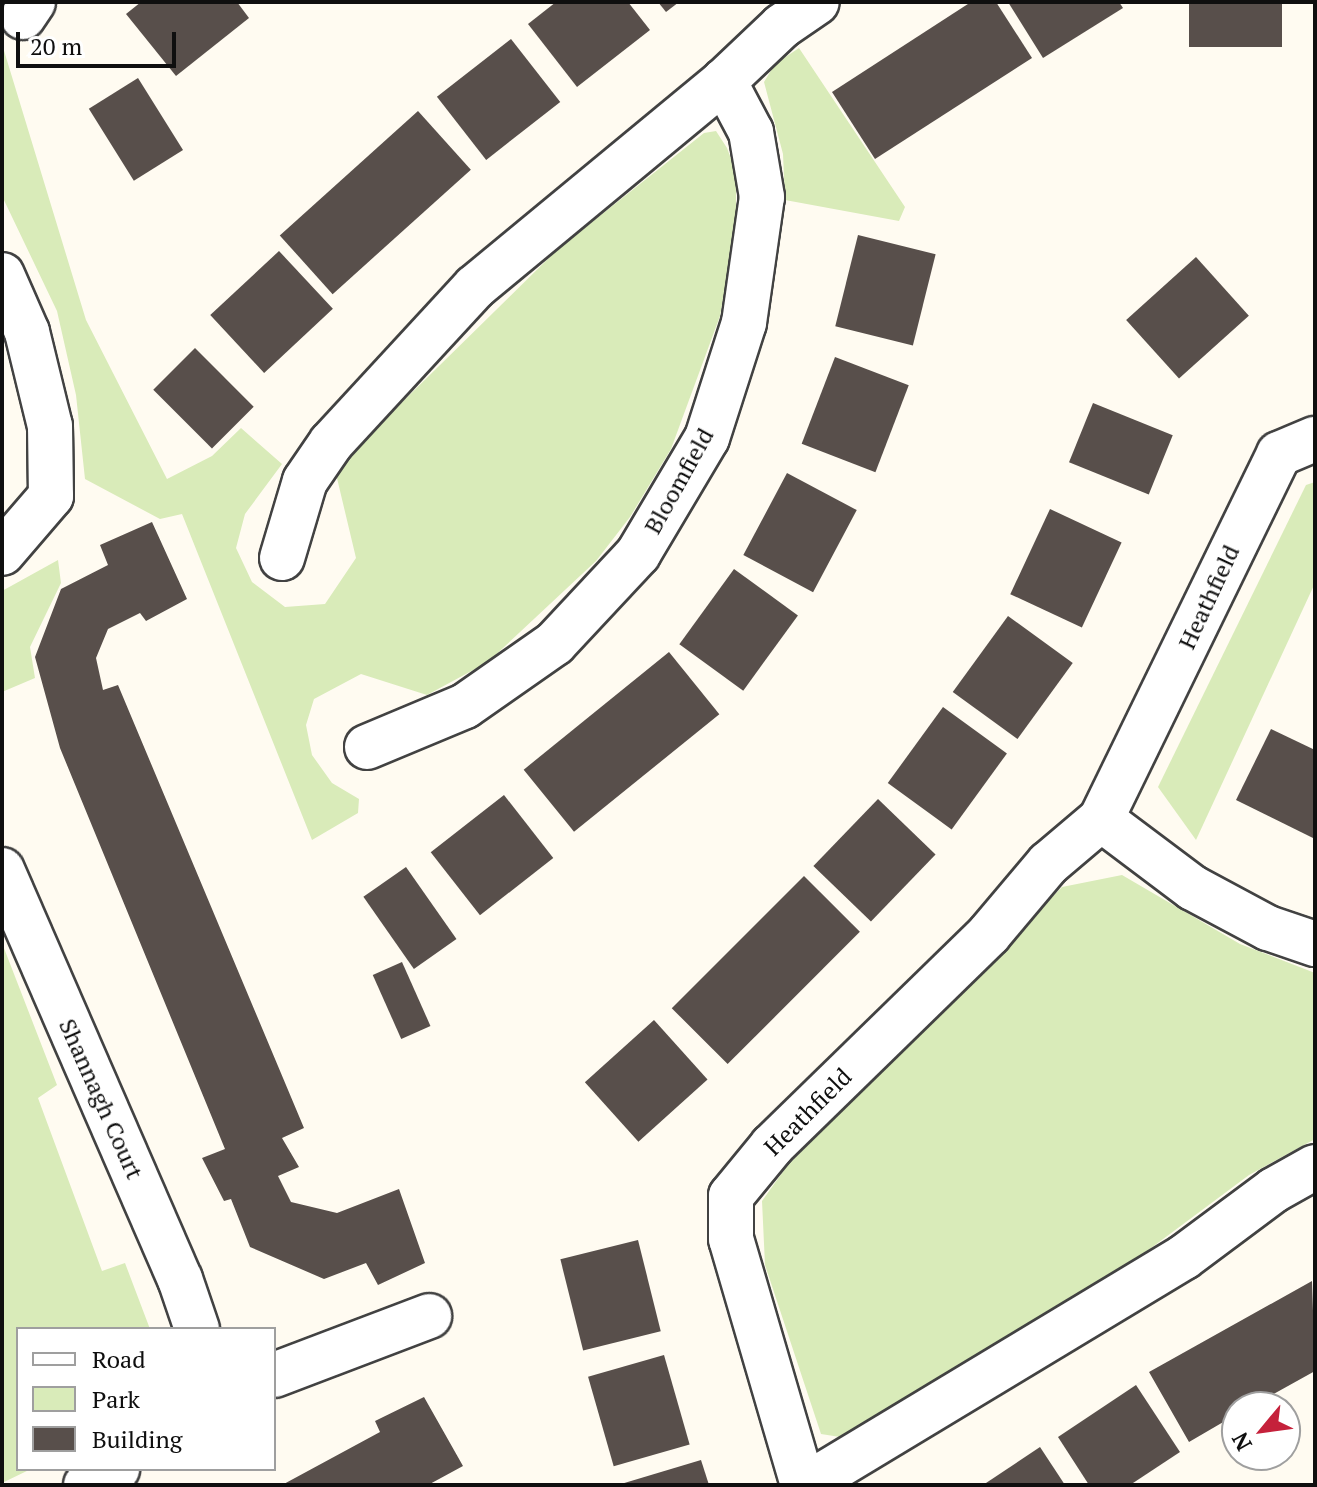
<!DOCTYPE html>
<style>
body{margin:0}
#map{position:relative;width:1317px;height:1487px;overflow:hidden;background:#fffbf1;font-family:"PT Serif",serif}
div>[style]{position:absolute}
.green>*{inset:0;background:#d9ebb9}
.building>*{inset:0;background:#584f4b;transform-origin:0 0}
.roads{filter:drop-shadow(2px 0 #424242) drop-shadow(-2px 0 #424242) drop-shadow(0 2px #424242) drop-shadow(0 -2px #424242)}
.minor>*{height:44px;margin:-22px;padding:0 22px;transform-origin:22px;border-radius:22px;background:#fff}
span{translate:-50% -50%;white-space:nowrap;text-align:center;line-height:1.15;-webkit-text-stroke:8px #fff;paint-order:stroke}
.street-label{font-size:24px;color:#0f0f0f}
.frame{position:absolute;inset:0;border:4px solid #0f0f0f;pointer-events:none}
.legend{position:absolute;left:16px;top:1327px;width:260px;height:144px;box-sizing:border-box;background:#fff;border:2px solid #9f9f9f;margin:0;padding:10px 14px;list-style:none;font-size:24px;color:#0f0f0f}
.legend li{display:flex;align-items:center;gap:16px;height:40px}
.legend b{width:40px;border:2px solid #9f9f9f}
.north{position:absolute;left:1221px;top:1391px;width:80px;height:80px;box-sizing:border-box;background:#fff;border:2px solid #9f9f9f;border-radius:50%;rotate:241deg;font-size:22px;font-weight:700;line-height:32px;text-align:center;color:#0f0f0f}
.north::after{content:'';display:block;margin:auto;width:28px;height:36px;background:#c5213b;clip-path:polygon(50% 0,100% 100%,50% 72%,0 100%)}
.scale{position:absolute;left:16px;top:32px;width:160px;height:36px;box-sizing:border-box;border:4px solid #0f0f0f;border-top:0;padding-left:10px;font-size:24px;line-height:28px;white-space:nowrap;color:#0f0f0f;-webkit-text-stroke:6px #fff;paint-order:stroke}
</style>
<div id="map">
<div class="green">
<i style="clip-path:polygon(2px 44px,86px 320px,167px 479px,212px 456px,241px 428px,282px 464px,245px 514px,236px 548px,252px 582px,285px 607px,325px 604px,356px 558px,336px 474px,384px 420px,557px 250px,704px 133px,716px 131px,727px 148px,736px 172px,736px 229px,720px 316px,671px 449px,630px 517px,596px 561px,488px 662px,427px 695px,361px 674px,314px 699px,306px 725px,312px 755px,332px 783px,359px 799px,358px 813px,312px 840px,182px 514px,160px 519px,85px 479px,76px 395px,57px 311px,2px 196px)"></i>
<i style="clip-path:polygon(799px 48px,905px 207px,899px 221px,785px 200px,783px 154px,764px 82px,775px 64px)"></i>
<i style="clip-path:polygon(1315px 482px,1315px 583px,1196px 840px,1158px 787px,1306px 485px)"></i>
<i style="clip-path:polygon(58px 560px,61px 583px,30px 647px,35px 678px,2px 692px,2px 591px)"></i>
<i style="clip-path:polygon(1122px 875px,1240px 944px,1315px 973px,1315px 1139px,1249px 1175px,1147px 1251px,840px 1437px,821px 1434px,765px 1265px,762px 1201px,787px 1166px,1062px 887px)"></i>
<i style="clip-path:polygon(2px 943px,57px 1085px,38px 1098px,102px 1271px,125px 1263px,150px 1329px,18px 1329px,18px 1469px,31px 1469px,2px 1483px)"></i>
</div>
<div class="building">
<i style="clip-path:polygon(141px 2px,237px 2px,249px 18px,176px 76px,126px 14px)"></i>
<i style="clip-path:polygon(556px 2px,628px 2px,650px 30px,577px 87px,528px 24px)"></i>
<i style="clip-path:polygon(658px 2px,679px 2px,666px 12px)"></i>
<i style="clip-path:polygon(971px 2px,996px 2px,1032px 58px,875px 159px,832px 92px)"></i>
<i style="clip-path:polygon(1008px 2px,1119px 2px,1123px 8px,1043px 58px)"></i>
<i style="left:1189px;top:2px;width:93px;height:45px"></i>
<i style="left:511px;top:39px;width:80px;height:94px;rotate:52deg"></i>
<i style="left:138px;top:78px;width:85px;height:58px;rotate:58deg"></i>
<i style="left:418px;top:111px;width:79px;height:186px;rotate:48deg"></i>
<i style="left:858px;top:235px;width:80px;height:94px;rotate:14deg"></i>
<i style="left:279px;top:251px;width:79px;height:94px;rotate:47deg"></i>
<i style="left:1196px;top:257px;width:79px;height:94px;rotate:48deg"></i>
<i style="left:195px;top:348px;width:83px;height:59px;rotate:45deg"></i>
<i style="left:835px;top:357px;width:79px;height:93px;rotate:21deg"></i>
<i style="left:1093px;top:403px;width:86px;height:64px;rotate:22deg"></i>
<i style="left:787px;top:473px;width:79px;height:93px;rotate:28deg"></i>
<i style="left:1050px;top:509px;width:79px;height:94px;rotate:25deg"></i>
<i style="clip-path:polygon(152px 522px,187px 599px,146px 621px,140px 613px,108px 629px,96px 658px,103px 690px,118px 685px,304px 1128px,282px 1138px,299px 1167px,278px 1176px,291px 1202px,337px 1213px,399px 1189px,425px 1263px,378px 1285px,366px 1263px,324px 1279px,250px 1247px,231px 1199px,224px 1201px,202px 1158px,225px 1149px,60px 748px,35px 657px,61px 589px,108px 565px,100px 545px)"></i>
<i style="left:734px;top:569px;width:79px;height:93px;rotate:36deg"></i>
<i style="left:1008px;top:616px;width:80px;height:94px;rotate:36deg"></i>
<i style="left:669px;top:652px;width:80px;height:187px;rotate:51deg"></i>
<i style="left:943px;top:707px;width:79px;height:94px;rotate:36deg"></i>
<i style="clip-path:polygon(1271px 729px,1315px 750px,1315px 839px,1236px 800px)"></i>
<i style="left:504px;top:795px;width:80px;height:93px;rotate:52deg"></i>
<i style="left:878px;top:799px;width:80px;height:93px;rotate:44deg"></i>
<i style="left:406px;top:867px;width:88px;height:52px;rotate:55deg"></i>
<i style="left:804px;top:876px;width:79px;height:187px;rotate:45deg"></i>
<i style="left:402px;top:962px;width:70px;height:32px;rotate:66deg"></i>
<i style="left:654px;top:1020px;width:80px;height:93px;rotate:48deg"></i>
<i style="left:638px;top:1240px;width:94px;height:80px;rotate:76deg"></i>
<i style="clip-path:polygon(1312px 1281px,1315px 1371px,1250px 1407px,1237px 1407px,1237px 1414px,1189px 1442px,1149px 1372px)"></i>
<i style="left:664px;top:1355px;width:93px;height:79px;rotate:74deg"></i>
<i style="clip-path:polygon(1136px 1385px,1180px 1452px,1130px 1485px,1089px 1485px,1058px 1437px)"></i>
<i style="clip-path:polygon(424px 1397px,463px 1466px,428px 1485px,282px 1485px,380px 1432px,375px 1421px)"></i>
<i style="clip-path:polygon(1040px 1447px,1065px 1485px,983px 1485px)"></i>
<i style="clip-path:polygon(701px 1460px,709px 1485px,621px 1485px,621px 1484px)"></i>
</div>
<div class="roads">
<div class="minor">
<i style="left:23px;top:17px;width:18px;rotate:-56deg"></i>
<i style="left:2px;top:275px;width:62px;rotate:66.3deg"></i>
<i style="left:27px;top:332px;width:97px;rotate:76.3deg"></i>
<i style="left:50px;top:426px;width:70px;rotate:89.2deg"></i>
<i style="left:51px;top:496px;width:75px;rotate:130.7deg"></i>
<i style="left:282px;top:558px;width:80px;rotate:-73.4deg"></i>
<i style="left:305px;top:481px;width:46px;rotate:-55.6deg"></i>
<i style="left:331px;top:443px;width:212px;rotate:-47.3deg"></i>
<i style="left:475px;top:287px;width:323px;rotate:-39.6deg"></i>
<i style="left:724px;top:81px;width:80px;rotate:-43.5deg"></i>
<i style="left:782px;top:26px;width:42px;rotate:-34.4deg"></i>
<i style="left:367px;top:747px;width:106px;rotate:-22.7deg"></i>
<i style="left:465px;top:706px;width:110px;rotate:-35deg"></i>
<i style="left:555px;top:643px;width:122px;rotate:-47deg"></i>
<i style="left:638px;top:554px;width:135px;rotate:-59.3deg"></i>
<i style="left:707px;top:438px;width:121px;rotate:-72.2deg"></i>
<i style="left:744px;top:323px;width:127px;rotate:-81.9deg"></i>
<i style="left:762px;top:197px;width:66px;rotate:-99.6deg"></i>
<i style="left:751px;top:132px;width:58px;rotate:-117.9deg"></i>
<i style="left:1101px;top:819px;width:115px;rotate:36.9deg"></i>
<i style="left:1193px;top:888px;width:85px;rotate:28.1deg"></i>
<i style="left:1268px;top:928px;width:50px;rotate:18.8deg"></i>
<i style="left:2px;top:870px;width:446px;rotate:66.5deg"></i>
<i style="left:180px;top:1279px;width:53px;rotate:71.2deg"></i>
<i style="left:274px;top:1375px;width:166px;rotate:-20.8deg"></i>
<i style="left:86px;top:1485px;width:35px;rotate:-27deg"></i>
<i style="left:803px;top:1485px;width:256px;rotate:-106.3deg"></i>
<i style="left:731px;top:1239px;width:43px;rotate:-90deg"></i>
<i style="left:731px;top:1196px;width:65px;rotate:-50.6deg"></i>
<i style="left:772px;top:1146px;width:303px;rotate:-44.3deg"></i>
<i style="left:989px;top:934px;width:92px;rotate:-49.9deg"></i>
<i style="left:1048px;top:864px;width:70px;rotate:-40.3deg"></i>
<i style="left:1101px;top:819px;width:406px;rotate:-64deg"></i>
<i style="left:1279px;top:454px;width:39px;rotate:-23deg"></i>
<i style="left:806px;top:1485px;width:441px;rotate:-31.1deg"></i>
<i style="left:1184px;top:1257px;width:112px;rotate:-36.7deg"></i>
<i style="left:1274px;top:1190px;width:47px;rotate:-29.3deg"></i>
</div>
</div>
<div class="street-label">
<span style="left:679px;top:481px;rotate:-61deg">Bloomfield</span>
<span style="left:1209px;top:597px;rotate:-65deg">Heathfield</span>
<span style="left:101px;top:1099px;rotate:66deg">Shannagh Court</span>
<span style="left:808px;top:1112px;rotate:-45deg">Heathfield</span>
</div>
<div class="frame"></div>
<ul class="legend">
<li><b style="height:10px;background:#fff"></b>Road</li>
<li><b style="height:22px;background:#d9ebb9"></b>Park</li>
<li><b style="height:22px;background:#584f4b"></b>Building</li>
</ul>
<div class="north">N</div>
<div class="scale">20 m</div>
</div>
